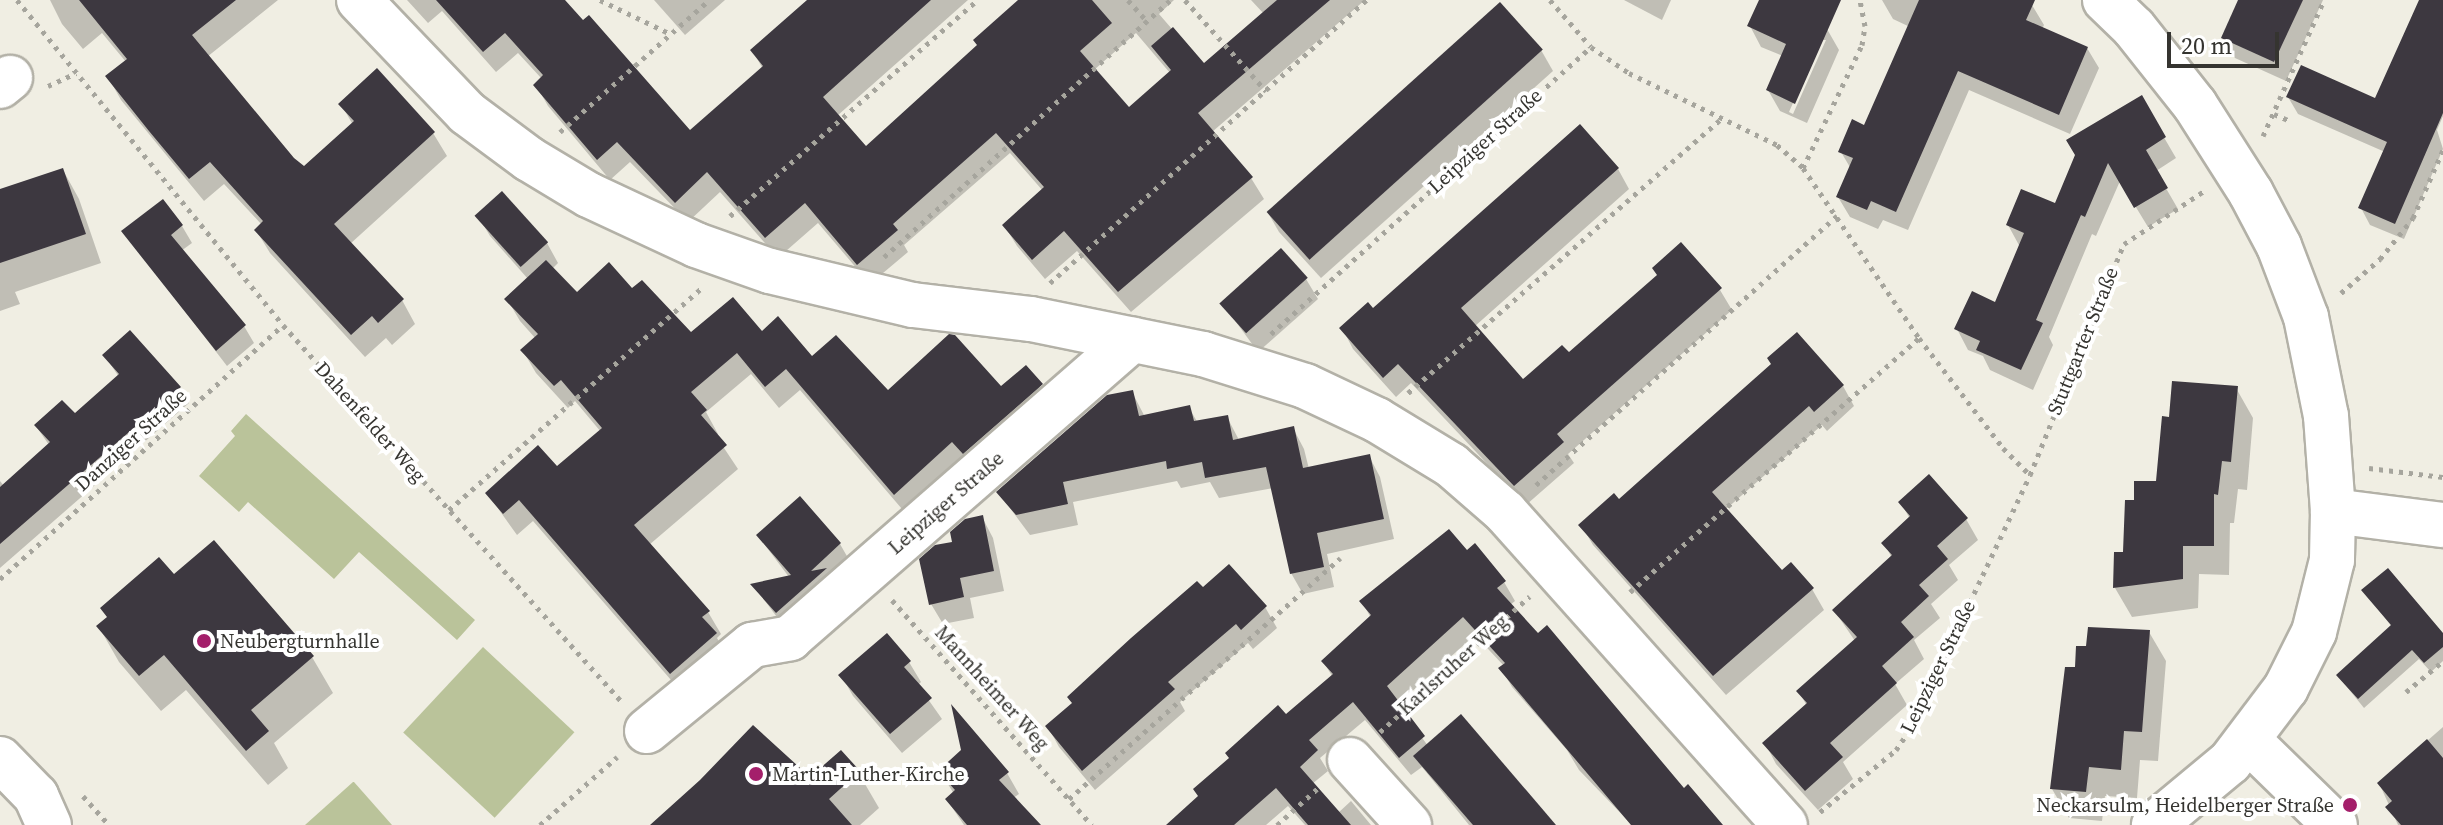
<!DOCTYPE html>
<meta charset="utf-8">
<style>
body{margin:0}
#map{position:relative;width:2443px;height:825px;overflow:hidden;background:#f0eee3;font-family:"Source Serif 4",serif}
div>[style]{position:absolute}
.green>*{inset:0;background:#bac39a;transform-origin:0 0}
.shadow>*{inset:0;background:#0003}
.building>*{inset:0;background:#3d3840;transform-origin:0 0}
.path>*{height:5px;margin-top:-2.5px;transform-origin:0;background:repeating-linear-gradient(90deg,#a6a59d 0 4px,transparent 0 10px)}
.roads{filter:drop-shadow(2px 0 #b3b1a7) drop-shadow(-2px 0 #b3b1a7) drop-shadow(0 2px #b3b1a7) drop-shadow(0 -2px #b3b1a7)}
.minor>*{height:44px;margin:-22px;padding:0 22px;transform-origin:22px;border-radius:22px;background:#fff}
.dots>*{width:22px;height:22px;translate:-50% -50%;box-sizing:border-box;border:4px solid #fff;border-radius:50%}
span{translate:-50% -50%;white-space:nowrap;text-align:center;line-height:1.15;-webkit-text-stroke:8px #fff;paint-order:stroke}
.street-label{font-size:20px;color:#353430}
.poi-label{font-size:20px;color:#353430}
.left{translate:0 -50%;text-align:left}
.right{translate:-100% -50%;text-align:right}
.scale{position:absolute;left:2167px;top:32px;width:112px;height:36px;box-sizing:border-box;border:4px solid #353430;border-top:0;padding-left:10px;font-size:24px;line-height:28px;white-space:nowrap;color:#353430;-webkit-text-stroke:6px #fff;paint-order:stroke}
</style>
<div id="map">
<div class="green">
<i style="clip-path:polygon(246px 414px,475px 620px,457px 640px,359px 552px,334px 579px,248px 502px,239px 512px,199px 476px,235px 436px,231px 431px)"></i>
<i style="left:483px;top:647px;width:125px;height:117px;rotate:43deg"></i>
<i style="clip-path:polygon(354px 782px,392px 825px,305px 825px,353px 782px)"></i>
</div>
<div class="shadow">
<i style="clip-path:polygon(50px 0,278px 0,207px 57px,292px 159px,304px 168px,353px 125px,341px 104px,433px 133px,447px 156px,350px 244px,402px 300px,415px 324px,392px 345px,386px 338px,365px 357px,270px 253px,256px 230px,262px 225px,224px 184px,204px 201px,121px 100px,108px 77px,126px 62px,102px 33px,83px 49px,62px 24px)"></i>
<i style="clip-path:polygon(evenodd,407px 0,563px 0,690px 133px,763px 69px,752px 50px,810px 0,968px 0,837px 116px,866px 148px,1027px 0,1174px 0,1159px 14px,1204px 66px,1264px 14px,1251px 0,1365px 0,1212px 132px,1251px 178px,1264px 199px,1131px 312px,1077px 251px,1045px 279px,1017px 246px,1004px 225px,1043px 191px,1010px 153px,904px 245px,908px 252px,870px 284px,818px 223px,778px 258px,720px 192px,688px 222px,630px 162px,610px 180px,548px 106px,536px 85px,542px 79px,518px 53px,496px 72px,442px 11px,428px 23px,407px 0,1136px 33px,1170px 73px,1129px 110px,1094px 70px,1136px 33px)"></i>
<i style="clip-path:polygon(654px 0,725px 0,685px 35px)"></i>
<i style="clip-path:polygon(1624px 0,1671px 0,1662px 20px)"></i>
<i style="clip-path:polygon(evenodd,1767px 0,1825px 0,1827px 29px,1839px 50px,1807px 123px,1780px 111px,1768px 90px,1783px 56px,1761px 47px,1750px 26px,1767px 0,1821px 40px,1826px 40px,1793px 114px,1789px 112px,1821px 40px)"></i>
<i style="clip-path:polygon(1882px 0,2029px 0,2044px 25px,2042px 29px,2087px 48px,2099px 68px,2070px 134px,1969px 90px,1908px 230px,1883px 220px,1878px 229px,1850px 217px,1838px 197px,1851px 169px,1841px 152px,1865px 127px,1910px 27px,1893px 19px)"></i>
<i style="clip-path:polygon(2240px 0,2323px 0,2286px 81px,2235px 58px,2223px 38px)"></i>
<i style="clip-path:polygon(2421px 0,2443px 0,2443px 116px,2437px 130px,2443px 149px,2404px 239px,2370px 225px,2361px 208px,2385px 152px,2298px 114px,2288px 97px,2376px 101px)"></i>
<i style="clip-path:polygon(1541px 50px,1553px 71px,1321px 278px,1279px 232px,1267px 211px)"></i>
<i style="clip-path:polygon(2141px 98px,2176px 158px,2156px 171px,2178px 209px,2148px 227px,2120px 181px,2096px 236px,2092px 234px,2049px 337px,2053px 345px,2033px 390px,1990px 370px,1983px 356px,1968px 350px,1957px 329px,1996px 304px,2020px 247px,2008px 225px,2056px 206px)"></i>
<i style="clip-path:polygon(1618px 169px,1629px 189px,1474px 327px,1523px 382px,1569px 355px,1720px 290px,1732px 310px,1568px 454px,1574px 463px,1526px 505px,1411px 383px,1396px 397px,1353px 349px,1342px 328px)"></i>
<i style="clip-path:polygon(63px 170px,79px 199px,101px 263px,15px 292px,20px 304px,0 311px,0 191px)"></i>
<i style="clip-path:polygon(478px 216px,547px 243px,558px 263px,552px 269px,577px 295px,632px 291px,691px 335px,762px 333px,888px 393px,1001px 389px,1026px 367px,1054px 408px,908px 516px,800px 390px,779px 408px,751px 374px,706px 412px,718px 434px,716px 436px,738px 469px,649px 545px,708px 612px,721px 634px,717px 638px,728px 657px,684px 695px,533px 521px,517px 535px,487px 493px,557px 469px,601px 432px,575px 401px,568px 408px,536px 373px,523px 351px,536px 339px,520px 321px,507px 299px,528px 279px,490px 236px)"></i>
<i style="clip-path:polygon(182px 226px,192px 243px,181px 251px,244px 326px,254px 343px,227px 366px,124px 232px)"></i>
<i style="clip-path:polygon(1306px 279px,1318px 299px,1258px 352px,1222px 303px)"></i>
<i style="clip-path:polygon(130px 333px,180px 388px,189px 403px,0 568px,0 481px,4px 486px,49px 445px,36px 426px,75px 416px,119px 377px,105px 356px)"></i>
<i style="clip-path:polygon(1843px 386px,1854px 406px,1827px 431px,1822px 425px,1725px 510px,1782px 572px,1812px 589px,1824px 610px,1726px 695px,1593px 545px,1581px 525px,1619px 501px)"></i>
<i style="clip-path:polygon(2236px 388px,2253px 418px,2247px 490px,2238px 489px,2234px 523px,2230px 523px,2229px 575px,2199px 574px,2198px 608px,2132px 617px,2115px 588px,2136px 502px,2158px 483px,2171px 419px)"></i>
<i style="clip-path:polygon(1132px 392px,1145px 417px,1189px 408px,1198px 423px,1227px 417px,1239px 440px,1293px 428px,1304px 449px,1309px 469px,1369px 456px,1380px 477px,1394px 539px,1327px 554px,1334px 587px,1303px 594px,1291px 573px,1273px 488px,1219px 498px,1210px 482px,1181px 488px,1177px 481px,1073px 502px,1078px 525px,1030px 535px,998px 492px)"></i>
<i style="clip-path:polygon(800px 499px,840px 544px,852px 565px,788px 632px,753px 585px,789px 577px,758px 536px)"></i>
<i style="clip-path:polygon(1901px 503px,1966px 519px,1978px 540px,1949px 565px,1958px 580px,1931px 604px,1940px 618px,1914px 640px,1924px 659px,1895px 684px,1907px 705px,1843px 762px,1853px 779px,1818px 810px,1776px 764px,1765px 743px,1807px 706px,1799px 692px,1855px 641px,1834px 610px,1892px 558px,1884px 543px,1910px 519px)"></i>
<i style="clip-path:polygon(982px 517px,993px 538px,1004px 591px,970px 598px,974px 618px,943px 624px,931px 604px,954px 543px)"></i>
<i style="clip-path:polygon(1467px 553px,1504px 582px,1515px 601px,1510px 605px,1683px 791px,1721px 825px,1632px 825px,1579px 770px,1567px 750px,1512px 687px,1501px 668px,1504px 666px,1475px 635px,1398px 704px,1428px 746px,1555px 825px,1469px 825px,1422px 767px,1411px 775px,1365px 720px,1320px 758px,1328px 771px,1312px 784px,1338px 813px,1351px 801px,1371px 825px,1305px 825px,1288px 806px,1266px 825px,1169px 825px,1332px 676px,1323px 661px,1371px 618px,1362px 602px)"></i>
<i style="clip-path:polygon(1203px 590px,1265px 607px,1277px 628px,1253px 649px,1248px 643px,1180px 702px,1185px 711px,1095px 790px,1059px 747px,1048px 727px)"></i>
<i style="clip-path:polygon(2364px 591px,2443px 636px,2443px 661px,2431px 672px,2419px 659px,2364px 708px,2338px 676px,2392px 627px)"></i>
<i style="clip-path:polygon(99px 627px,312px 657px,333px 693px,274px 743px,288px 768px,268px 785px,186px 690px,161px 711px,119px 662px)"></i>
<i style="clip-path:polygon(2149px 632px,2166px 661px,2158px 761px,2140px 760px,2137px 798px,2105px 796px,2102px 821px,2069px 818px,2052px 789px,2077px 669px)"></i>
<i style="clip-path:polygon(909px 662px,921px 682px,918px 685px,942px 719px,902px 753px,853px 696px,841px 675px)"></i>
<i style="clip-path:polygon(2443px 727px,2443px 825px,2398px 825px,2379px 783px)"></i>
<i style="clip-path:polygon(940px 771px,1007px 773px,1019px 794px,1013px 798px,1038px 825px,964px 825px,947px 800px,954px 794px)"></i>
<i style="clip-path:polygon(858px 772px,879px 808px,860px 825px,663px 825px,810px 780px)"></i>
</div>
<div class="building">
<i style="clip-path:polygon(79px 0,236px 0,192px 35px,294px 158px,304px 166px,354px 121px,338px 104px,377px 68px,435px 132px,334px 224px,404px 299px,378px 323px,372px 316px,351px 335px,254px 230px,263px 221px,210px 162px,189px 179px,149px 131px,105px 76px,127px 59px)"></i>
<i style="clip-path:polygon(436px 0,565px 0,583px 20px,589px 15px,690px 130px,763px 66px,750px 50px,807px 0,931px 0,823px 97px,866px 146px,977px 45px,973px 40px,1018px 0,1092px 0,1112px 23px,1080px 51px,1129px 107px,1171px 70px,1151px 46px,1173px 27px,1204px 63px,1277px 0,1330px 0,1198px 113px,1253px 177px,1118px 292px,1064px 231px,1032px 260px,1002px 225px,1044px 187px,996px 133px,893px 224px,898px 230px,857px 265px,805px 203px,765px 238px,707px 172px,675px 203px,617px 142px,597px 160px,533px 85px,543px 75px,505px 33px,483px 52px)"></i>
<i style="clip-path:polygon(1759px 0,1841px 0,1795px 104px,1766px 90px,1786px 44px,1747px 26px)"></i>
<i style="clip-path:polygon(1919px 0,2035px 0,2026px 20px,2088px 47px,2059px 115px,1958px 71px,1896px 212px,1871px 201px,1867px 210px,1836px 197px,1853px 158px,1838px 152px,1852px 119px,1864px 125px)"></i>
<i style="clip-path:polygon(2238px 0,2303px 0,2274px 62px,2221px 38px)"></i>
<i style="clip-path:polygon(2419px 0,2443px 0,2443px 113px,2395px 224px,2358px 208px,2387px 142px,2286px 97px,2301px 65px,2375px 98px)"></i>
<i style="left:1500px;top:2px;width:64px;height:314px;rotate:48deg"></i>
<i style="clip-path:polygon(2142px 95px,2166px 137px,2146px 150px,2168px 188px,2134px 208px,2108px 163px,2085px 217px,2081px 215px,2036px 320px,2043px 323px,2021px 370px,1976px 350px,1980px 341px,1954px 329px,1972px 291px,1995px 302px,2024px 233px,2006px 225px,2021px 189px,2055px 203px,2075px 155px,2066px 140px)"></i>
<i style="clip-path:polygon(1580px 124px,1619px 168px,1461px 308px,1523px 379px,1562px 345px,1569px 352px,1657px 275px,1652px 268px,1681px 242px,1722px 288px,1557px 434px,1564px 442px,1514px 486px,1398px 364px,1383px 378px,1339px 328px,1368px 302px,1373px 308px)"></i>
<i style="clip-path:polygon(63px 168px,86px 234px,0 263px,0 189px)"></i>
<i style="left:502px;top:191px;width:69px;height:37px;rotate:48deg"></i>
<i style="clip-path:polygon(163px 199px,183px 225px,171px 235px,246px 325px,216px 351px,121px 231px)"></i>
<i style="left:1281px;top:248px;width:40px;height:83px;rotate:48deg"></i>
<i style="clip-path:polygon(546px 260px,577px 292px,609px 262px,632px 288px,642px 280px,691px 332px,733px 297px,762px 331px,778px 316px,812px 356px,836px 335px,888px 390px,949px 334px,955px 335px,1001px 386px,1026px 365px,1043px 384px,963px 454px,952px 442px,894px 495px,786px 369px,765px 387px,737px 353px,691px 392px,707px 410px,701px 415px,727px 445px,634px 525px,710px 611px,702px 617px,717px 633px,670px 674px,519px 500px,503px 514px,485px 493px,538px 445px,557px 466px,602px 428px,561px 380px,554px 386px,520px 350px,538px 334px,504px 299px)"></i>
<i style="clip-path:polygon(130px 330px,181px 387px,0 544px,0 487px,50px 442px,34px 425px,62px 400px,75px 413px,119px 374px,102px 355px)"></i>
<i style="clip-path:polygon(1797px 332px,1844px 385px,1814px 412px,1809px 406px,1712px 492px,1782px 570px,1791px 562px,1814px 588px,1713px 676px,1578px 525px,1614px 493px,1619px 499px,1647px 474px,1771px 364px,1767px 358px)"></i>
<i style="clip-path:polygon(2172px 381px,2238px 386px,2231px 462px,2222px 461px,2218px 495px,2214px 494px,2214px 546px,2183px 546px,2183px 579px,2113px 588px,2114px 552px,2123px 552px,2125px 500px,2134px 500px,2134px 481px,2156px 481px,2162px 416px,2169px 417px)"></i>
<i style="clip-path:polygon(1133px 390px,1139px 416px,1190px 405px,1194px 421px,1228px 415px,1233px 440px,1294px 426px,1303px 468px,1370px 454px,1384px 519px,1317px 533px,1324px 567px,1290px 574px,1266px 467px,1205px 478px,1202px 462px,1167px 469px,1166px 461px,1063px 482px,1068px 504px,1016px 515px,996px 492px,1107px 395px)"></i>
<i style="clip-path:polygon(1929px 474px,1968px 518px,1937px 546px,1948px 559px,1919px 585px,1929px 596px,1901px 622px,1914px 637px,1882px 666px,1897px 683px,1830px 743px,1843px 757px,1805px 791px,1762px 743px,1807px 703px,1796px 691px,1857px 637px,1832px 610px,1892px 555px,1881px 543px,1910px 516px,1898px 502px)"></i>
<i style="clip-path:polygon(800px 496px,841px 543px,811px 571px,827px 568px,776px 613px,750px 584px,791px 575px,756px 535px)"></i>
<i style="clip-path:polygon(983px 515px,994px 571px,960px 578px,964px 597px,929px 605px,919px 559px,935px 545px,952px 542px,950px 532px,965px 519px)"></i>
<i style="clip-path:polygon(1449px 529px,1467px 550px,1475px 543px,1506px 581px,1497px 588px,1538px 633px,1547px 625px,1684px 788px,1688px 784px,1723px 825px,1631px 825px,1498px 668px,1505px 663px,1463px 617px,1387px 686px,1425px 736px,1399px 758px,1353px 702px,1309px 740px,1318px 750px,1300px 767px,1351px 825px,1308px 825px,1276px 788px,1234px 825px,1166px 825px,1198px 796px,1193px 789px,1229px 758px,1225px 753px,1278px 705px,1286px 714px,1333px 674px,1321px 661px,1371px 615px,1359px 601px)"></i>
<i style="clip-path:polygon(214px 540px,314px 656px,251px 710px,269px 731px,246px 751px,164px 655px,139px 676px,96px 626px,107px 617px,100px 608px,159px 557px,174px 574px)"></i>
<i style="clip-path:polygon(1229px 564px,1267px 606px,1241px 630px,1236px 624px,1168px 682px,1175px 689px,1082px 771px,1045px 726px,1072px 703px,1067px 697px,1131px 638px,1197px 581px,1203px 587px)"></i>
<i style="clip-path:polygon(2388px 568px,2443px 633px,2443px 647px,2424px 663px,2412px 650px,2358px 699px,2336px 675px,2391px 625px,2361px 590px)"></i>
<i style="clip-path:polygon(2088px 627px,2150px 630px,2142px 732px,2124px 731px,2121px 770px,2089px 767px,2086px 792px,2050px 789px,2065px 667px,2075px 667px,2076px 646px,2086px 646px)"></i>
<i style="clip-path:polygon(887px 633px,911px 661px,904px 667px,932px 698px,890px 734px,838px 675px)"></i>
<i style="clip-path:polygon(951px 704px,1009px 772px,999px 780px,1041px 825px,967px 825px,945px 799px,955px 790px,938px 771px,961px 750px)"></i>
<i style="clip-path:polygon(1461px 714px,1556px 825px,1473px 825px,1413px 756px)"></i>
<i style="clip-path:polygon(753px 725px,810px 777px,841px 750px,860px 771px,829px 799px,852px 825px,650px 825px,700px 780px)"></i>
<i style="clip-path:polygon(2427px 739px,2443px 758px,2443px 825px,2401px 825px,2385px 807px,2392px 801px,2377px 783px)"></i>
</div>
<div class="path">
<i style="left:17px;top:0;width:420px;rotate:50.7deg"></i>
<i style="left:283px;top:325px;width:507px;rotate:48.04deg"></i>
<i style="left:600px;top:0;width:79px;rotate:25.6deg"></i>
<i style="left:1128px;top:0;width:27px;rotate:48deg"></i>
<i style="left:1185px;top:0;width:122px;rotate:48.3deg"></i>
<i style="left:1550px;top:0;width:62px;rotate:48.9deg"></i>
<i style="left:1591px;top:47px;width:46px;rotate:34.4deg"></i>
<i style="left:1629px;top:73px;width:165px;rotate:25.9deg"></i>
<i style="left:1777px;top:145px;width:35px;rotate:41deg"></i>
<i style="left:1803px;top:168px;width:206px;rotate:55.7deg"></i>
<i style="left:1919px;top:338px;width:138px;rotate:52.6deg"></i>
<i style="left:2003px;top:448px;width:38px;rotate:45deg"></i>
<i style="left:48px;top:86px;width:31px;rotate:-25deg"></i>
<i style="left:2274px;top:114px;width:15px;rotate:23deg"></i>
<i style="left:560px;top:132px;width:199px;rotate:-41.5deg"></i>
<i style="left:2263px;top:136px;width:149px;rotate:-65.8deg"></i>
<i style="left:1803px;top:168px;width:136px;rotate:-64.4deg"></i>
<i style="left:1862px;top:45px;width:19px;rotate:-81deg"></i>
<i style="left:1865px;top:26px;width:26px;rotate:-101deg"></i>
<i style="left:730px;top:216px;width:329px;rotate:-41.1deg"></i>
<i style="left:884px;top:257px;width:385px;rotate:-41.9deg"></i>
<i style="left:1050px;top:283px;width:425px;rotate:-41.8deg"></i>
<i style="left:2341px;top:293px;width:52px;rotate:-41.1deg"></i>
<i style="left:2380px;top:259px;width:53px;rotate:-51.2deg"></i>
<i style="left:2413px;top:218px;width:74px;rotate:-66.2deg"></i>
<i style="left:1271px;top:334px;width:430px;rotate:-41.9deg"></i>
<i style="left:1408px;top:393px;width:417px;rotate:-41.2deg"></i>
<i style="left:2369px;top:468px;width:75px;rotate:6.9deg"></i>
<i style="left:1536px;top:485px;width:404px;rotate:-41.8deg"></i>
<i style="left:449px;top:510px;width:335px;rotate:-41.3deg"></i>
<i style="left:0;top:579px;width:380px;rotate:-41.9deg"></i>
<i style="left:1630px;top:592px;width:385px;rotate:-41.3deg"></i>
<i style="left:892px;top:600px;width:301px;rotate:48.4deg"></i>
<i style="left:2406px;top:692px;width:48px;rotate:-40deg"></i>
<i style="left:1380px;top:732px;width:202px;rotate:-42.2deg"></i>
<i style="left:83px;top:796px;width:39px;rotate:48deg"></i>
<i style="left:1069px;top:799px;width:363px;rotate:-41.6deg"></i>
<i style="left:1820px;top:812px;width:98px;rotate:-39.2deg"></i>
<i style="left:1896px;top:750px;width:25px;rotate:-56deg"></i>
<i style="left:1910px;top:729px;width:281px;rotate:-64.7deg"></i>
<i style="left:2030px;top:475px;width:249px;rotate:-67.9deg"></i>
<i style="left:2124px;top:244px;width:96px;rotate:-33.5deg"></i>
<i style="left:540px;top:825px;width:103px;rotate:-41.4deg"></i>
<i style="left:1277px;top:825px;width:57px;rotate:-42.1deg"></i>
</div>
<div class="roads">
<div class="minor">
<i style="left:359px;top:0;width:156px;rotate:46.3deg"></i>
<i style="left:467px;top:113px;width:77px;rotate:36.6deg"></i>
<i style="left:529px;top:159px;width:70px;rotate:31deg"></i>
<i style="left:589px;top:195px;width:118px;rotate:25deg"></i>
<i style="left:696px;top:245px;width:78px;rotate:19.4deg"></i>
<i style="left:770px;top:271px;width:147px;rotate:13.4deg"></i>
<i style="left:913px;top:305px;width:119px;rotate:6.8deg"></i>
<i style="left:1031px;top:319px;width:176px;rotate:11.5deg"></i>
<i style="left:1203px;top:354px;width:107px;rotate:17.4deg"></i>
<i style="left:1305px;top:386px;width:80px;rotate:25.3deg"></i>
<i style="left:1377px;top:420px;width:87px;rotate:31.3deg"></i>
<i style="left:1451px;top:465px;width:72px;rotate:41deg"></i>
<i style="left:1505px;top:512px;width:420px;rotate:48.2deg"></i>
<i style="left:2105px;top:0;width:40px;rotate:44deg"></i>
<i style="left:2134px;top:28px;width:98px;rotate:51.6deg"></i>
<i style="left:2195px;top:105px;width:104px;rotate:57.5deg"></i>
<i style="left:2251px;top:193px;width:60px;rotate:62.2deg"></i>
<i style="left:2279px;top:246px;width:76px;rotate:69.2deg"></i>
<i style="left:2306px;top:317px;width:101px;rotate:78.6deg"></i>
<i style="left:2326px;top:416px;width:95px;rotate:85.8deg"></i>
<i style="left:2333px;top:511px;width:49px;rotate:91.2deg"></i>
<i style="left:2332px;top:560px;width:74px;rotate:104deg"></i>
<i style="left:2314px;top:632px;width:63px;rotate:116.6deg"></i>
<i style="left:2286px;top:688px;width:93px;rotate:127.1deg"></i>
<i style="left:2230px;top:762px;width:99px;rotate:140.3deg"></i>
<i style="left:0;top:86px;width:13px;rotate:-39deg"></i>
<i style="left:2333px;top:511px;width:111px;rotate:7.3deg"></i>
<i style="left:647px;top:731px;width:136px;rotate:-39.3deg"></i>
<i style="left:752px;top:645px;width:39px;rotate:-10deg"></i>
<i style="left:790px;top:638px;width:454px;rotate:-41.1deg"></i>
<i style="left:2249px;top:741px;width:120px;rotate:44.3deg"></i>
<i style="left:0;top:759px;width:52px;rotate:45.8deg"></i>
<i style="left:36px;top:796px;width:32px;rotate:66deg"></i>
<i style="left:1350px;top:760px;width:88px;rotate:47.8deg"></i>
</div>
</div>
<div class="dots">
<i style="left:204px;top:641px;background:#a41f6b"></i>
<i style="left:756px;top:774px;background:#a41f6b"></i>
<i style="left:2350px;top:805px;background:#a41f6b"></i>
</div>
<div class="street-label">
<span style="left:1485px;top:141px;rotate:-42deg">Leipziger Straße</span>
<span style="left:2083px;top:341px;rotate:-68deg">Stuttgarter Straße</span>
<span style="left:370px;top:422px;rotate:48deg">Dahenfelder Weg</span>
<span style="left:131px;top:440px;rotate:-42deg">Danziger Straße</span>
<span style="left:946px;top:503px;rotate:-41deg">Leipziger Straße</span>
<span style="left:1453px;top:665px;rotate:-42deg">Karlsruher Weg</span>
<span style="left:1938px;top:667px;rotate:-64deg">Leipziger Straße</span>
<span style="left:992px;top:688px;rotate:48deg">Mannheimer Weg</span>
</div>
<div class="poi-label">
<span class="left" style="left:220px;top:641px">Neubergturnhalle</span>
<span class="left" style="left:772px;top:774px">Martin-Luther-Kirche</span>
<span class="right" style="left:2334px;top:805px">Neckarsulm, Heidelberger Straße</span>
</div>
<div class="scale">20 m</div>
</div>
